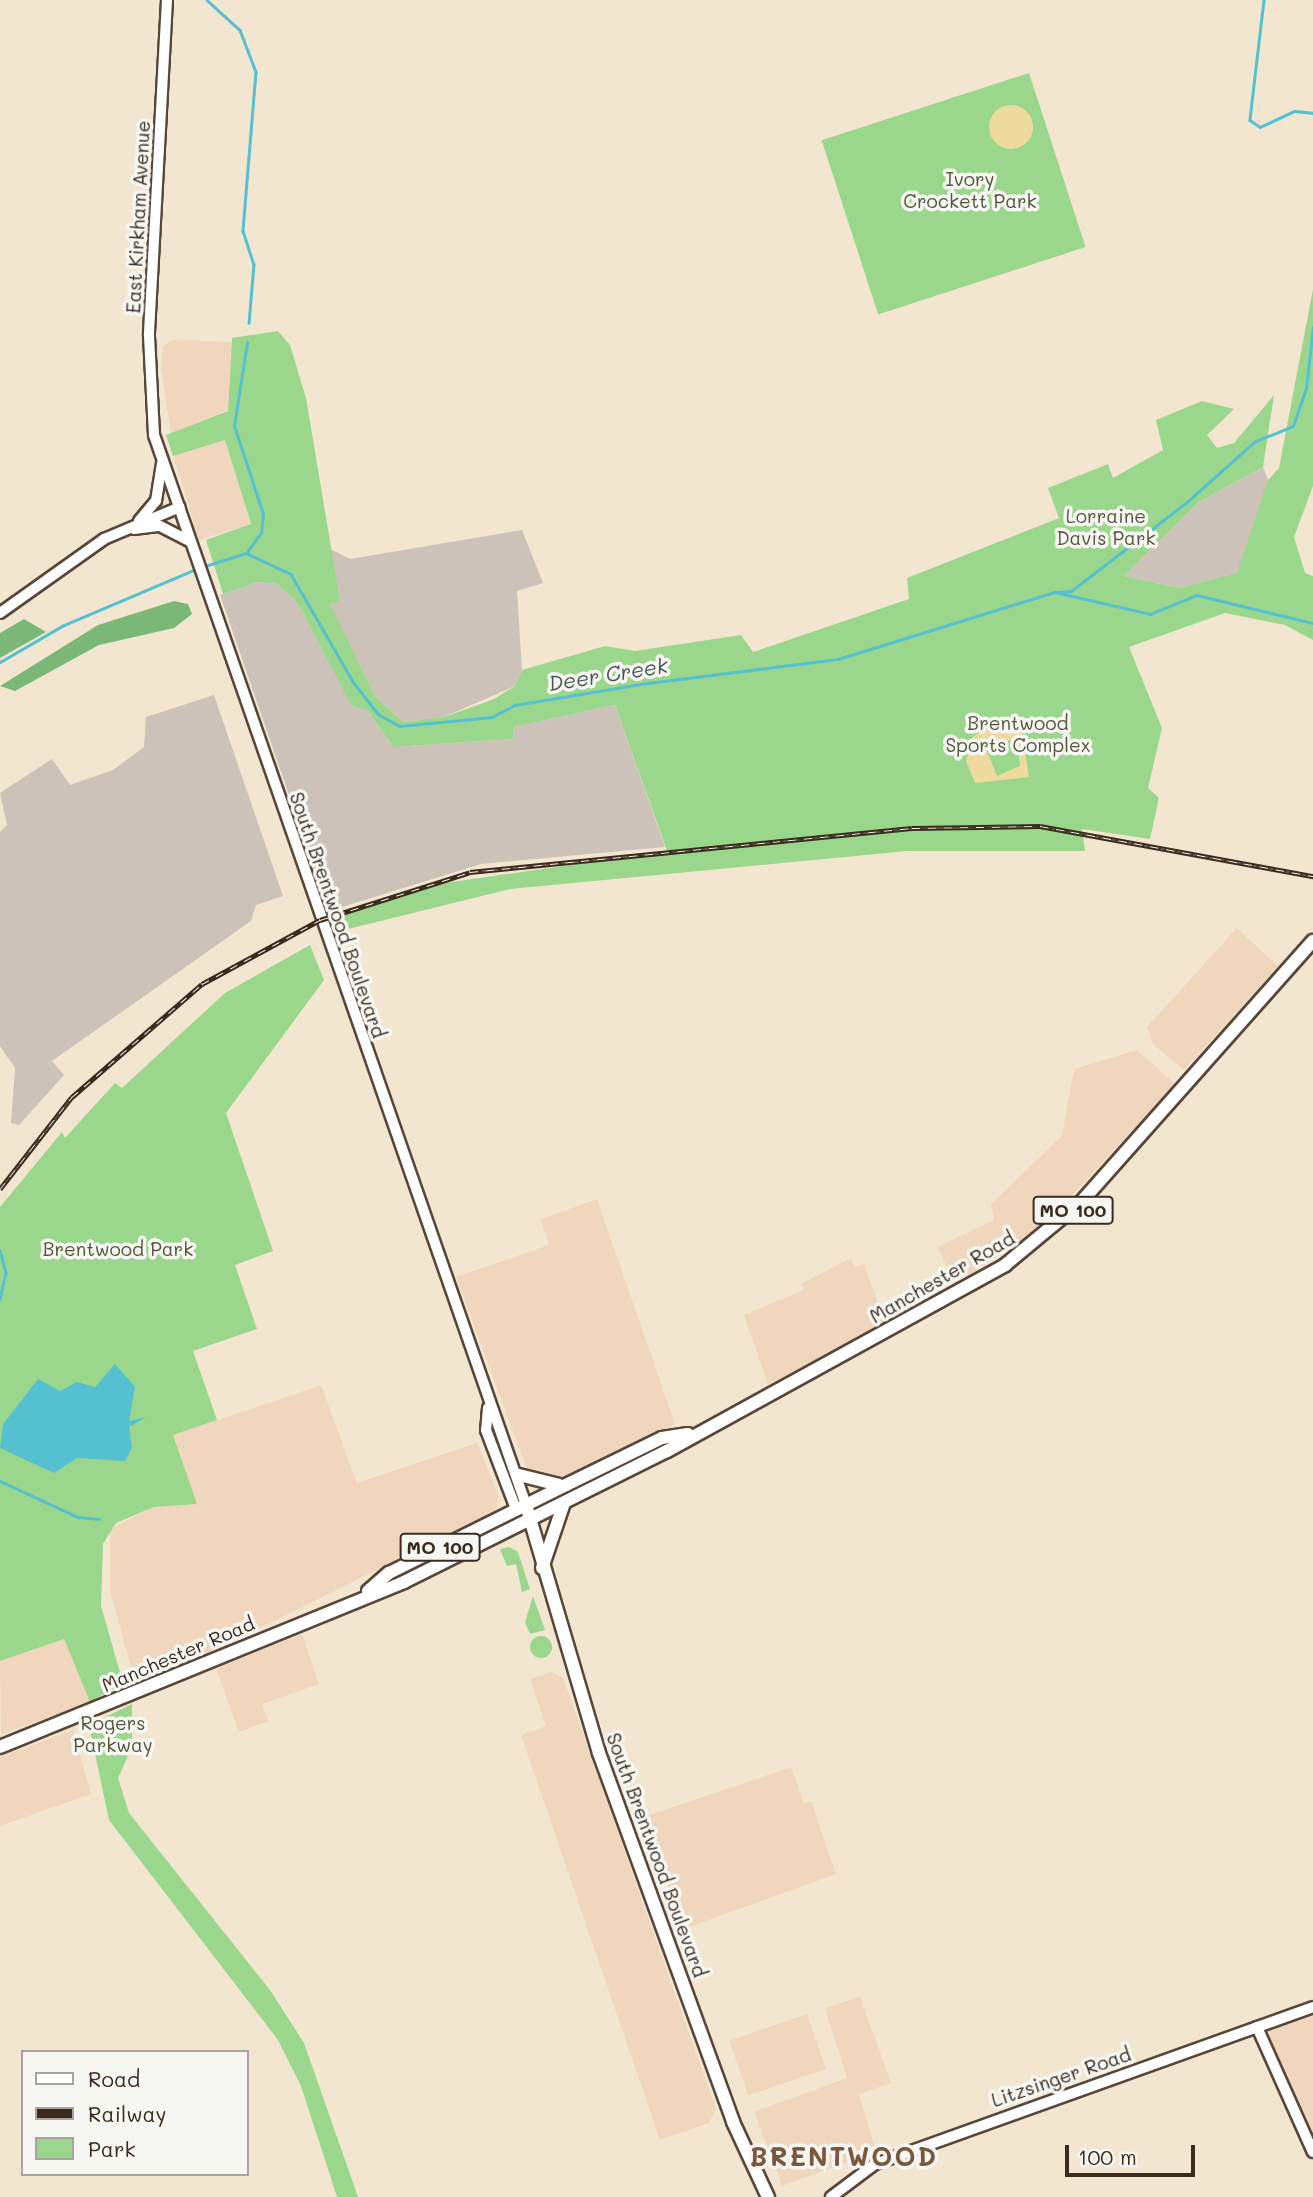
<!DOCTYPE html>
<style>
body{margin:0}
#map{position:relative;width:1313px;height:2197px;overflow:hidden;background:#f3e6d0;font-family:Mali,sans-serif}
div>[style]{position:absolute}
.built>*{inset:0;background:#efd6bc;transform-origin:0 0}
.industrial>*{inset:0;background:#cdc2b9}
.green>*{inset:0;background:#9ad78c;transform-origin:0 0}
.round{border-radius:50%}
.forest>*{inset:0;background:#7bb878}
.sand>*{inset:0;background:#eeda9e}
.water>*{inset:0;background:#55c0d0}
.stream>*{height:2.5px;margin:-1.25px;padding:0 1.25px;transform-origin:1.25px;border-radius:1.25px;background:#55c0d0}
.roads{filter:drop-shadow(2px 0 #574639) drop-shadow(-2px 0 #574639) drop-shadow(0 2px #574639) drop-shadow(0 -2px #574639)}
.secondary>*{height:10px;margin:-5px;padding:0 5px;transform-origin:5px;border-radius:5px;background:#fff}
.primary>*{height:12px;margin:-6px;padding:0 6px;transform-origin:6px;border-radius:6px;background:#fff}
.rail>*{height:5px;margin-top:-2.5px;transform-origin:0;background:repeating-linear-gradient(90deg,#f6f6f2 0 8px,#3b2a1e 0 16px);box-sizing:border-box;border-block:2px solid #3b2a1e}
span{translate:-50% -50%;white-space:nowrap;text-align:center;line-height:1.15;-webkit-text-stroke:7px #f6f6f2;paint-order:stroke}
.shield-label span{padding:2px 5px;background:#f6f6f2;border:2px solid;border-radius:5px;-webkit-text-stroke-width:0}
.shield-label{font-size:18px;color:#3b2a1e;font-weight:700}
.park-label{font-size:19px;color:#53553a}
.street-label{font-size:19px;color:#3b2a1e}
.water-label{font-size:21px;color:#435753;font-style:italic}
.district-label{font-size:26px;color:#7b583c;font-weight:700;letter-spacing:2px}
.legend{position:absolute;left:21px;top:2050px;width:228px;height:126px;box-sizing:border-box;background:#f6f6f2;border:2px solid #aba49d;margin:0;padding:9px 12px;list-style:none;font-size:21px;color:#3b2a1e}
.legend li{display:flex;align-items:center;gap:14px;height:35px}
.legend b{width:35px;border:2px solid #aba49d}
.scale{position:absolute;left:1065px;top:2145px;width:130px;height:32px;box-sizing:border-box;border:4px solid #3b2a1e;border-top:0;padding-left:9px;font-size:21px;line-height:24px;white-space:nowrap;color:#3b2a1e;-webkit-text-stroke:5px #f6f6f2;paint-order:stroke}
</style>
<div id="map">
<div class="built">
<i style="clip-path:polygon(171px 340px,231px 342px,228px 410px,171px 433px,161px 368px,163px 347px)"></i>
<i style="left:225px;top:440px;width:88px;height:54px;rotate:73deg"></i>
<i style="clip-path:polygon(1237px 928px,1278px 966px,1184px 1070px,1154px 1045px,1147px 1027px)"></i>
<i style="clip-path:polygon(1137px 1050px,1175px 1084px,1043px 1227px,967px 1276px,953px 1278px,937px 1247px,994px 1220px,991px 1204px,1062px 1136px,1074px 1069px)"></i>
<i style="clip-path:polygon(597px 1199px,675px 1424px,556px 1481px,528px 1472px,456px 1277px,549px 1245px,541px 1219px)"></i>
<i style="clip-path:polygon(851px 1258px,855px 1267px,864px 1264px,885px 1322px,768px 1385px,744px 1315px,804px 1290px,801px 1284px)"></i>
<i style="clip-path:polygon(321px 1385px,357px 1483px,477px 1443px,498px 1494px,497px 1510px,230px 1643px,135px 1682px,110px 1590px,110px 1529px,154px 1507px,196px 1504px,173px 1435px)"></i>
<i style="clip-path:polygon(302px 1634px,319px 1684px,262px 1704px,268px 1721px,239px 1732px,216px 1669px)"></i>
<i style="clip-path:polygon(64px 1639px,90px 1702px,1px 1734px,0 1661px)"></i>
<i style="clip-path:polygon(552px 1672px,563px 1678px,716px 2109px,709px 2123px,660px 2140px,521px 1735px,546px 1726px,530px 1679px)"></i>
<i style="clip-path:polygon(73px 1730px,91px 1794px,0 1826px,0 1757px)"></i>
<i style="clip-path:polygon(791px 1767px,804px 1803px,811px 1801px,836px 1874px,684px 1929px,641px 1818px)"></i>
<i style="clip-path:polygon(860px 1997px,891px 2083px,859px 2094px,876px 2151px,782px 2186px,754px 2112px,847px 2078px,825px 2008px)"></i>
<i style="left:807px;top:2014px;width:58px;height:82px;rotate:71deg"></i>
<i style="clip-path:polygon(1313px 2014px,1313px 2139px,1266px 2037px,1270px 2029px)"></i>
</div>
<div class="industrial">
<i style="clip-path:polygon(1263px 467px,1268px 480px,1256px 533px,1238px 573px,1179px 588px,1124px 576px,1199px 502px)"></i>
<i style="clip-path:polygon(522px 530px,543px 583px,517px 591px,522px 670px,515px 686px,444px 717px,403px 722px,375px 696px,329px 604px,340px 601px,330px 549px,350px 559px)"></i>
<i style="clip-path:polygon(258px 582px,277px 584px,298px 604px,351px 704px,368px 711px,393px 747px,513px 739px,514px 727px,615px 705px,665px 847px,481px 864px,329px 911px,220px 595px)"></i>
<i style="clip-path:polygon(214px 695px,283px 896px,256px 905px,251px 921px,52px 1061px,64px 1075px,19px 1125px,11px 1123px,15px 1068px,0 1046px,0 832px,7px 825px,0 793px,52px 759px,70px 785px,113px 770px,144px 747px,146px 717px)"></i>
</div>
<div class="green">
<i style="left:1029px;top:73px;width:183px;height:218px;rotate:72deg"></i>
<i style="clip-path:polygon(1313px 289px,1313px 486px,1294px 537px,1305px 573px,1313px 576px,1313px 640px,1285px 625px,1225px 613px,1129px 647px,1162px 728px,1148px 788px,1159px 798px,1150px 839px,1082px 829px,1085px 851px,907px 851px,510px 889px,340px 931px,334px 918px,438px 884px,667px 851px,615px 705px,514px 727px,513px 739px,393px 747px,368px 711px,351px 705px,298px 604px,277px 584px,258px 582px,223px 594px,206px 540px,251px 524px,225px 440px,173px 456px,166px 435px,228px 411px,232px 338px,278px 331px,290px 345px,306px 398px,340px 601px,330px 604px,375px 696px,403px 722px,444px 717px,494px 699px,515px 686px,522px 670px,605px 646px,635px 651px,741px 635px,753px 652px,909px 599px,907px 578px,1059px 518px,1048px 488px,1108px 464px,1113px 478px,1163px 450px,1156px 420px,1202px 401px,1234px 409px,1207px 435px,1217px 448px,1234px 443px,1274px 395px,1263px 467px,1199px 502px,1124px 576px,1179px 588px,1237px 573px,1268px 480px,1279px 468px)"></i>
<i style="clip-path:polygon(310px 945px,324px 980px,226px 1113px,273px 1251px,235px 1265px,257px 1329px,193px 1351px,217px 1420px,173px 1435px,197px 1504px,154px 1507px,116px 1523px,103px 1544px,101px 1606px,123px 1683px,90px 1702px,64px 1639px,0 1661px,0 1207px,62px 1132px,65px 1138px,115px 1083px,122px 1088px,225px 993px)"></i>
<i style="clip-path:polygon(509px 1547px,518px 1552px,530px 1589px,522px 1592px,516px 1564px,507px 1566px,500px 1549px)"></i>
<i style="clip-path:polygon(533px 1596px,545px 1630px,530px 1634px,525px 1622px)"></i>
<i class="round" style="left:530px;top:1636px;width:22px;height:22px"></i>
<i style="clip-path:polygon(132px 1704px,132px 1747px,118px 1778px,129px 1813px,270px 1990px,304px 2043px,358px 2197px,337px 2197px,301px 2086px,278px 2040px,109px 1820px,89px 1725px)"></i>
</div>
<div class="forest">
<i style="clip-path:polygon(174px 601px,188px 604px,192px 614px,174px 628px,99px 645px,15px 691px,0 686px,98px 625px)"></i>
<i style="clip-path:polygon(24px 619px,46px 632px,0 658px,0 633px)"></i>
</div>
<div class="sand">
<i class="round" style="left:989px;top:105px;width:44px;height:44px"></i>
<i style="clip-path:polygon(evenodd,1010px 721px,1022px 731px,1029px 777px,975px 783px,966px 761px,973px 737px,993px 722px,1010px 721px,1010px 740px,1018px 745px,1020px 766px,997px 776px,986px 749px,1010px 740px)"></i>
</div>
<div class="water">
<i style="clip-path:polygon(115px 1364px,135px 1387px,129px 1421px,146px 1417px,129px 1427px,132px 1448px,125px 1461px,77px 1458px,54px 1473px,0 1448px,3px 1424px,38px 1379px,60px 1391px,77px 1382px,95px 1387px)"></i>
</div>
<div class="stream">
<i style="left:207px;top:0;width:45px;rotate:42.3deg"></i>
<i style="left:240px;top:30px;width:45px;rotate:69.1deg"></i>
<i style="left:256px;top:72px;width:160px;rotate:94.7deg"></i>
<i style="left:243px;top:231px;width:35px;rotate:72deg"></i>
<i style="left:254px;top:264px;width:59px;rotate:94.8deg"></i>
<i style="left:1264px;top:0;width:121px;rotate:96.7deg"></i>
<i style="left:1250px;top:120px;width:12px;rotate:35deg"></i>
<i style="left:1260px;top:127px;width:38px;rotate:-25deg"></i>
<i style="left:1295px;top:111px;width:18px;rotate:6deg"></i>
<i style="left:247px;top:552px;width:24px;rotate:-54deg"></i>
<i style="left:261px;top:533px;width:19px;rotate:-84deg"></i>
<i style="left:263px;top:514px;width:93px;rotate:-108.2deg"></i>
<i style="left:234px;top:426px;width:84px;rotate:-81.1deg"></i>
<i style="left:202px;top:567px;width:46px;rotate:-17.7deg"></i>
<i style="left:246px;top:553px;width:50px;rotate:25deg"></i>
<i style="left:291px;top:574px;width:126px;rotate:60deg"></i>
<i style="left:354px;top:683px;width:39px;rotate:52deg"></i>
<i style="left:378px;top:714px;width:25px;rotate:29deg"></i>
<i style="left:400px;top:726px;width:92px;rotate:-5.6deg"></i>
<i style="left:492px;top:717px;width:26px;rotate:-28deg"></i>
<i style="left:515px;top:705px;width:127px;rotate:-9.5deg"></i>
<i style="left:640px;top:684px;width:200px;rotate:-7.2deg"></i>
<i style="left:838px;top:659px;width:227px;rotate:-17.2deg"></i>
<i style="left:1055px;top:592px;width:98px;rotate:13deg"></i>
<i style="left:1150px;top:614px;width:51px;rotate:-22deg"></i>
<i style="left:1197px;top:595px;width:119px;rotate:13.6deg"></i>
<i style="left:1058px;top:592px;width:13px;rotate:-4deg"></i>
<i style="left:1071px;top:591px;width:146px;rotate:-37.5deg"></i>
<i style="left:1187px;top:502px;width:90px;rotate:-41.8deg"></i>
<i style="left:1254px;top:442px;width:42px;rotate:-22.3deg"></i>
<i style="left:1293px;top:426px;width:39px;rotate:-71deg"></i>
<i style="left:1306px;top:389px;width:62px;rotate:-83.6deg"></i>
<i style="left:0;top:662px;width:72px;rotate:-30.1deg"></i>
<i style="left:62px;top:626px;width:146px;rotate:-23deg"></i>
<i style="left:0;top:1250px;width:24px;rotate:75deg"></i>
<i style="left:6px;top:1273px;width:27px;rotate:103deg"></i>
<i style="left:0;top:1481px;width:86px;rotate:24.8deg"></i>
<i style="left:78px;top:1517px;width:21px;rotate:5deg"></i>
</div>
<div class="roads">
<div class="secondary">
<i style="left:167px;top:0;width:336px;rotate:93.1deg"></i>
<i style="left:149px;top:336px;width:99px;rotate:87.1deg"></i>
<i style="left:154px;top:435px;width:1133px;rotate:70.83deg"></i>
<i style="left:139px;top:521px;width:26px;rotate:-50deg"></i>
<i style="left:156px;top:501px;width:38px;rotate:-81deg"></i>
<i style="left:134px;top:529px;width:26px;rotate:-7deg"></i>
<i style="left:160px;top:526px;width:34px;rotate:27deg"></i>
<i style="left:0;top:613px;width:128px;rotate:-35.4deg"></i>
<i style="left:104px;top:539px;width:82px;rotate:-22.8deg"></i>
<i style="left:488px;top:1408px;width:22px;rotate:95deg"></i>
<i style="left:486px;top:1430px;width:85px;rotate:69.2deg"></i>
<i style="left:1257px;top:2027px;width:137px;rotate:65.9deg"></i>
<i style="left:831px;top:2197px;width:55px;rotate:-36.9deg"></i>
<i style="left:875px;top:2164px;width:465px;rotate:-19.7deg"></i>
</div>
<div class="primary">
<i style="left:519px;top:1475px;width:41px;rotate:14deg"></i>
<i style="left:526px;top:1505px;width:259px;rotate:73.6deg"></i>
<i style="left:599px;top:1753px;width:393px;rotate:70deg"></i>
<i style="left:733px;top:2122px;width:83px;rotate:65deg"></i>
<i style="left:542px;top:1568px;width:69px;rotate:-71.3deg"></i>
<i style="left:368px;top:1591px;width:28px;rotate:-41deg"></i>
<i style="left:389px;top:1573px;width:198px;rotate:-26.4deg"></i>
<i style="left:566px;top:1485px;width:107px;rotate:-26.1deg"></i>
<i style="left:662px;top:1438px;width:26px;rotate:-9deg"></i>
<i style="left:0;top:1747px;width:436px;rotate:-22.2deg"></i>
<i style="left:404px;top:1582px;width:294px;rotate:-26.5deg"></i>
<i style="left:667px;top:1451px;width:386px;rotate:-28.8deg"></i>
<i style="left:1005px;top:1265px;width:100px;rotate:-39.7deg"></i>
<i style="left:1082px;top:1201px;width:348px;rotate:-48.4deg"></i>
</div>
</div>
<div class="rail">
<i style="left:0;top:1189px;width:117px;rotate:-52deg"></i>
<i style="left:72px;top:1097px;width:172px;rotate:-41deg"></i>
<i style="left:202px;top:984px;width:134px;rotate:-28.5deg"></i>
<i style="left:320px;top:920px;width:157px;rotate:-17.7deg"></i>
<i style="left:470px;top:872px;width:444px;rotate:-5.7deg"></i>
<i style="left:912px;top:828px;width:128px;rotate:-0.9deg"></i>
<i style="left:1040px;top:826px;width:278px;rotate:10.4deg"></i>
</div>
<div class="shield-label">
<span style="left:1073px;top:1210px">MO 100</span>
<span style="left:440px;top:1547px">MO 100</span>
</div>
<div class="park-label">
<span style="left:970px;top:190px">Ivory<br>Crockett Park</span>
<span style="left:1106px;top:527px">Lorraine<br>Davis Park</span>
<span style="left:1018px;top:734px">Brentwood<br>Sports Complex</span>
<span style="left:118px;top:1249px">Brentwood Park</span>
<span style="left:113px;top:1734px">Rogers<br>Parkway</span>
</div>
<div class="street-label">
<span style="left:138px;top:217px;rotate:-87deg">East Kirkham Avenue</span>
<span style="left:338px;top:915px;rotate:71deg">South Brentwood Boulevard</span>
<span style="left:942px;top:1277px;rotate:-30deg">Manchester Road</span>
<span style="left:178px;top:1654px;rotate:-23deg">Manchester Road</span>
<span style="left:657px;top:1855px;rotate:70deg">South Brentwood Boulevard</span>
<span style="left:1061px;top:2077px;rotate:-19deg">Litzsinger Road</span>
</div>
<div class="water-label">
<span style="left:608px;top:674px;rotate:-9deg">Deer Creek</span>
</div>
<div class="district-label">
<span style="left:844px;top:2157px">BRENTWOOD</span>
</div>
<ul class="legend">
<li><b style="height:9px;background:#fff"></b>Road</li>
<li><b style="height:9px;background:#3b2a1e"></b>Railway</li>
<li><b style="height:19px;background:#9ad78c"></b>Park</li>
</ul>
<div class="scale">100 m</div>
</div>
